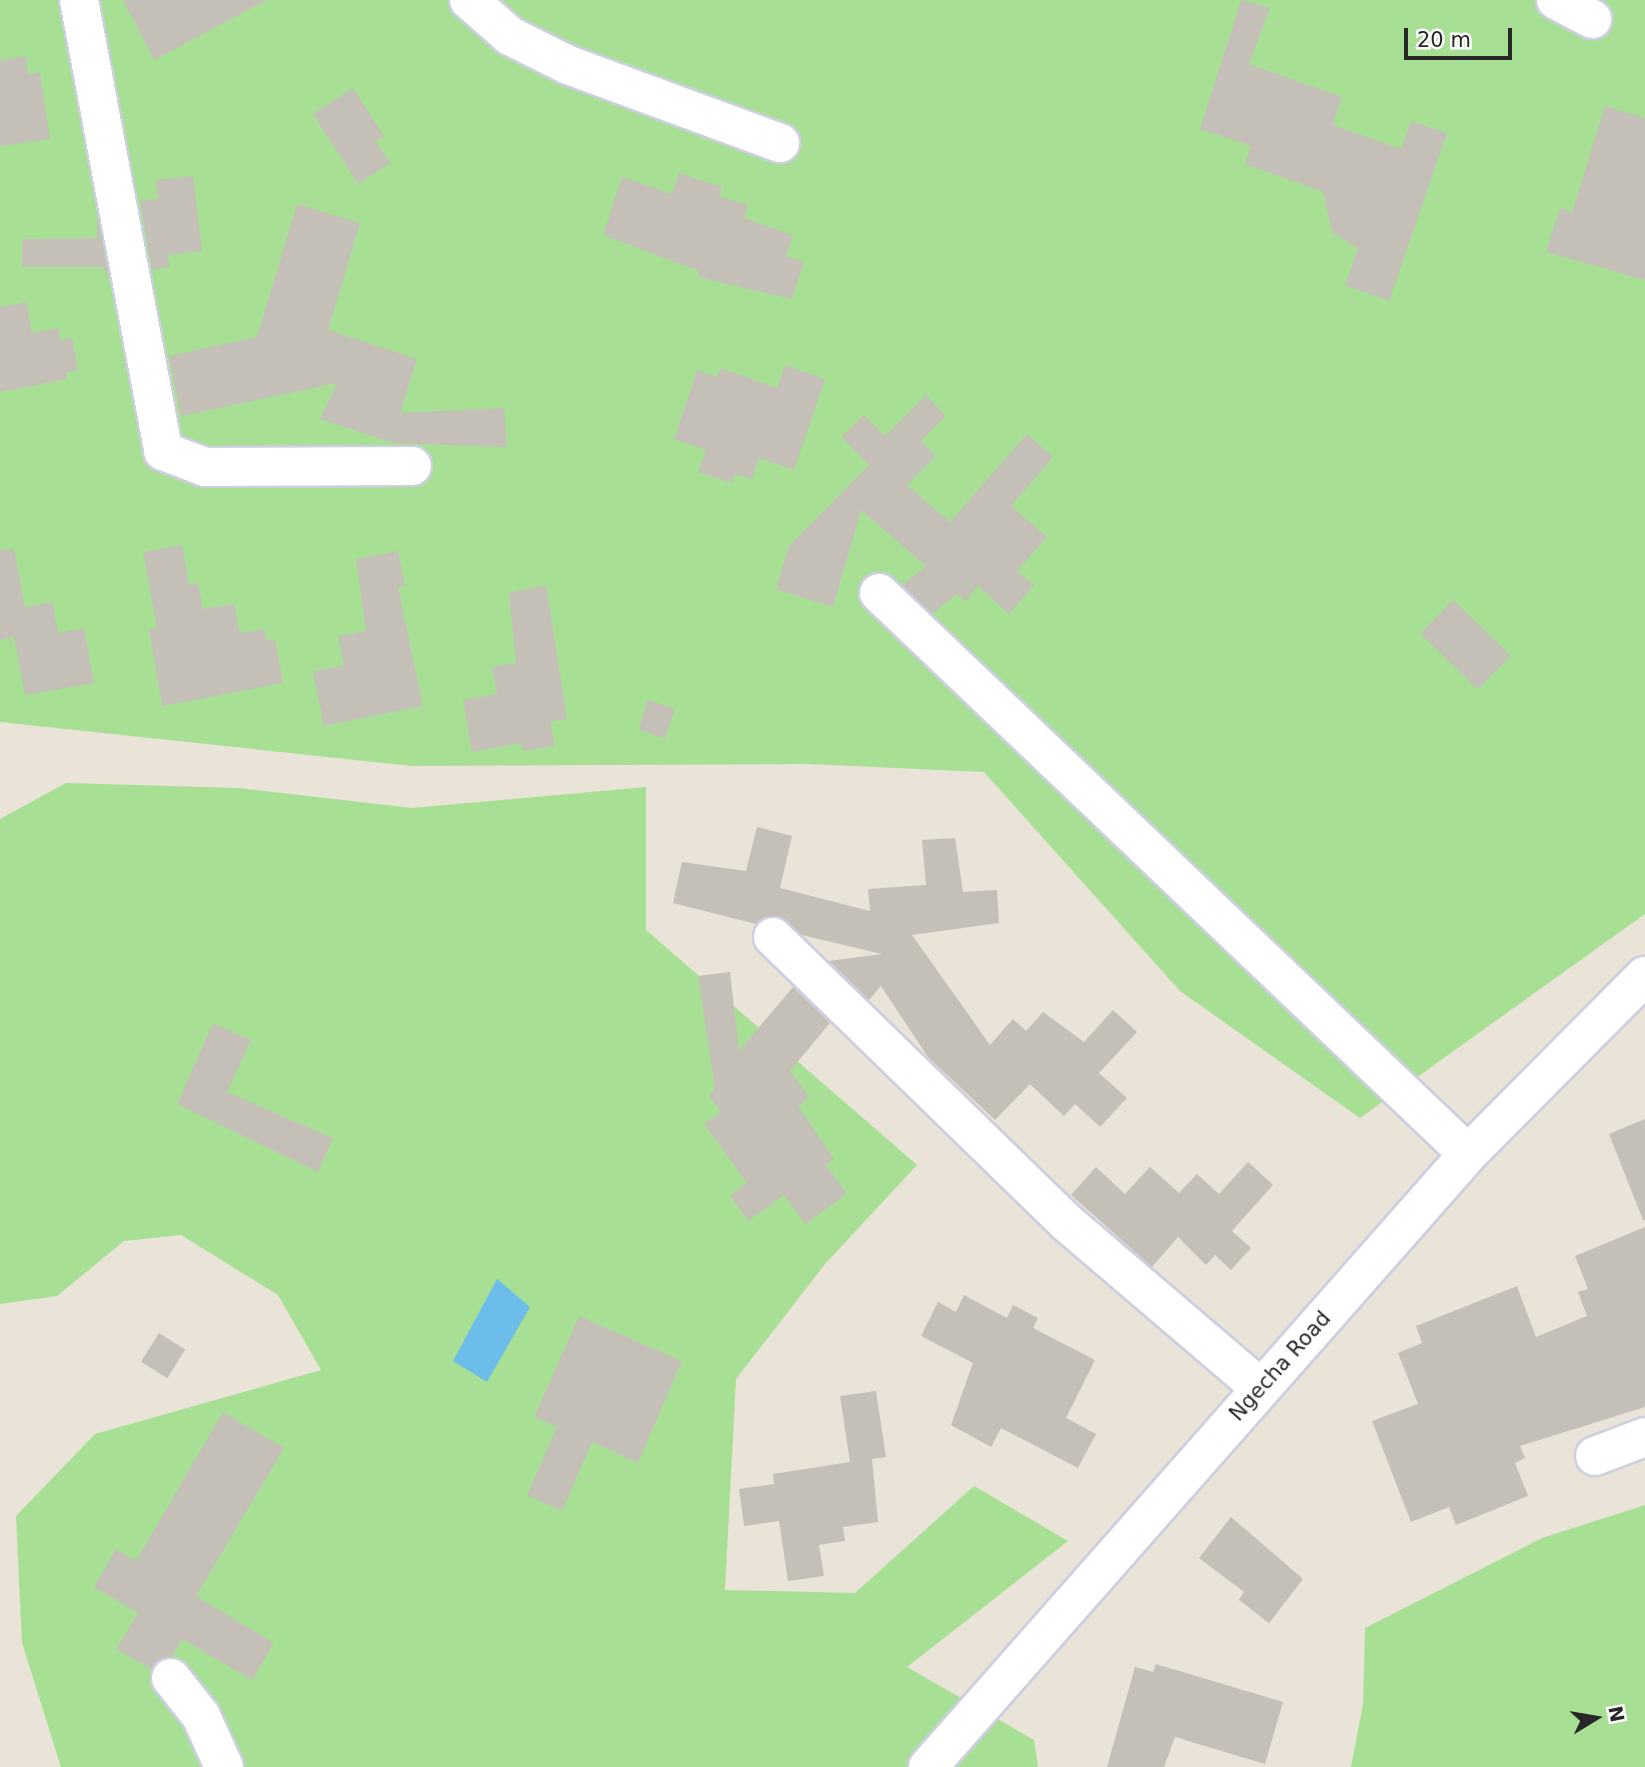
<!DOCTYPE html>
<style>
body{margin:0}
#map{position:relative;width:1645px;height:1767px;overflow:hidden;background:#e9e3d8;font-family:"DejaVu Sans",sans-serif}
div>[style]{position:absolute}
.green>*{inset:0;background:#a7df95}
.water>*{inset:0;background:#6cbdea}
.building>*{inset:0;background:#c4c0b8;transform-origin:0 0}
.roads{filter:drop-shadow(2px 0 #cdcfe0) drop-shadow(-2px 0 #cdcfe0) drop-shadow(0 2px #cdcfe0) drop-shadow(0 -2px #cdcfe0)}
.minor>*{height:38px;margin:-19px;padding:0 19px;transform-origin:19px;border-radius:19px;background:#fff}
span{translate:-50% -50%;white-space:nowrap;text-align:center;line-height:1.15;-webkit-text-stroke:5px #fff;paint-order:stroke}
.street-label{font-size:21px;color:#272727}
.north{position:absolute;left:1561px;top:1683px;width:70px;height:70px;-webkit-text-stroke:5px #fff;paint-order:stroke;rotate:79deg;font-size:19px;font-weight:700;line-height:28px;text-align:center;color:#272727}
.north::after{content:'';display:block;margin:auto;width:24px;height:32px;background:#272727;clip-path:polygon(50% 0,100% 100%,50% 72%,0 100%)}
.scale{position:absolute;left:1404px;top:28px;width:108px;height:32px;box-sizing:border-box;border:4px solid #272727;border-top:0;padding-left:9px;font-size:21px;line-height:24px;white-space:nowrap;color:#272727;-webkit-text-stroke:5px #fff;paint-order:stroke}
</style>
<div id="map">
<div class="green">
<i style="clip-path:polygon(0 0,1645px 0,1645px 914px,1360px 1118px,1180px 991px,984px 772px,808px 764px,412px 766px,0 722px)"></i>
<i style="clip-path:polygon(66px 783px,238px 788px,412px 808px,646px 787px,646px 930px,917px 1165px,825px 1264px,736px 1379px,725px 1590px,855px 1593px,974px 1486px,1068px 1541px,907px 1667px,1034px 1740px,1038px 1767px,61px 1767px,22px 1643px,16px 1516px,95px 1434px,321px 1370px,278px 1295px,181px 1235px,124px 1241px,57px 1296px,0 1304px,0 819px)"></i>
<i style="clip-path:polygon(1645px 1505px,1645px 1767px,1351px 1767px,1363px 1704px,1365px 1628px,1542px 1538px)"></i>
</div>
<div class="water">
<i style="clip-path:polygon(497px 1279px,530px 1307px,487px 1382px,453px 1361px)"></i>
</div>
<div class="building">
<i style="clip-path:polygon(123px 0,267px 0,154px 60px)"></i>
<i style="clip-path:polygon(1241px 0,1270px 8px,1249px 64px,1342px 97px,1333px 125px,1401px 149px,1411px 121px,1447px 133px,1389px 301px,1345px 285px,1358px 249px,1332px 232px,1323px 192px,1245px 164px,1251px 146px,1200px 129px)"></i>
<i style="clip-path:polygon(26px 56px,28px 74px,40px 72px,50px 139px,0 146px,0 60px)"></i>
<i style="clip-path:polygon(353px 88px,384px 136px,376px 141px,390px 163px,358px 184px,313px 114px)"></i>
<i style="clip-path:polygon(1605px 106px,1645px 118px,1645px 280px,1546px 252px,1560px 208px,1572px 212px)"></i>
<i style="clip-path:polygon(679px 173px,722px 187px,719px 196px,748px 205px,744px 218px,793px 235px,786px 256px,804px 262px,792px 299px,697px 277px,699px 271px,603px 235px,622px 177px,672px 194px)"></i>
<i style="clip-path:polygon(193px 176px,202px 251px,167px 255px,170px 267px,152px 270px,140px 201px,158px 199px,156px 180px)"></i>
<i style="clip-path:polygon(297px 204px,360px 223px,328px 330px,417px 359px,400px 413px,504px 408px,507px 447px,394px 443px,320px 419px,337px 383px,181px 416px,169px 356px,257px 337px)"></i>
<i style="clip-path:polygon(97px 215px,109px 279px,103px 267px,22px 267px,22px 239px,97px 238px)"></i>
<i style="clip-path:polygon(26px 302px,32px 333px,58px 328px,60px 340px,72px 338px,78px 370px,66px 372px,67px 379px,0 392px,0 307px)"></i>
<i style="clip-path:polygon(785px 365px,825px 379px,794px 470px,759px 458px,752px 479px,735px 474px,732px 483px,698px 472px,706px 450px,674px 439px,697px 370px,717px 377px,720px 368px,777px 388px)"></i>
<i style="clip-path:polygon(926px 395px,946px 416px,921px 441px,936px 456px,907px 485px,950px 522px,1027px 434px,1053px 457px,1011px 506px,1047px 537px,1017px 571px,1034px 585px,1009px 614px,978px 586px,965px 601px,957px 594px,932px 614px,902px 585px,926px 566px,861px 510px,833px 607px,776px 589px,789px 546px,869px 465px,841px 437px,864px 415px,885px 436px)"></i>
<i style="clip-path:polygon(182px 545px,189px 585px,198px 583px,203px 609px,234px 604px,240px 633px,264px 629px,267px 641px,275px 639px,283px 683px,162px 706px,149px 630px,157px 628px,143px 552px)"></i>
<i style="clip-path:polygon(14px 549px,25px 607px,52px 602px,58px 633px,84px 628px,94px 683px,25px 695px,14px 637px,0 640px,0 550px)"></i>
<i style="clip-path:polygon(398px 551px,405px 586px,398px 587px,423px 706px,324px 726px,313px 672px,344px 665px,338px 636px,366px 631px,356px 559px)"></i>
<i style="clip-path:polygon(546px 585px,567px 719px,550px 722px,555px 746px,523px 751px,521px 743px,472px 752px,463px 700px,497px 694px,492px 667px,516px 663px,509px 593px)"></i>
<i style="left:1453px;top:600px;width:80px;height:47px;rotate:44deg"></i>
<i style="left:648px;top:700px;width:28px;height:31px;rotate:18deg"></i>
<i style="clip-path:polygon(757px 827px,792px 836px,780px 888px,870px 911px,868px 889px,926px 885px,922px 840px,955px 838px,963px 892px,997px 890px,999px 923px,912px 935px,990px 1045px,1013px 1019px,1026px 1031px,1043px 1012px,1084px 1042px,1113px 1010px,1137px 1032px,1099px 1073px,1127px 1098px,1100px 1127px,1075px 1104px,1064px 1116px,1030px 1084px,995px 1120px,928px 1057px,881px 986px,869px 1000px,829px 961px,882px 954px,802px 935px,778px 916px,756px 924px,673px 903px,682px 862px,746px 871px)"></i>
<i style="clip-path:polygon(730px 972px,739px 1051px,793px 987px,830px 1023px,790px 1071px,809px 1097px,798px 1106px,834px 1159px,826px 1165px,847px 1194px,805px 1224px,784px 1195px,748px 1221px,730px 1195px,747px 1183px,704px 1124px,721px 1112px,709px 1095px,715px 1089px,698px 976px)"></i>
<i style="clip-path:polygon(213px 1023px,251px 1040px,227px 1092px,333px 1138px,318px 1172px,177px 1104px)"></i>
<i style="clip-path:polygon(1645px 1119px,1645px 1220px,1643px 1220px,1609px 1134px)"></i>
<i style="clip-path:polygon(1248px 1162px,1273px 1185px,1232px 1231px,1251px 1248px,1231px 1270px,1215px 1255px,1206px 1265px,1178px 1237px,1152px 1267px,1071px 1195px,1096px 1167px,1125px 1194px,1150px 1167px,1179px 1193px,1197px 1174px,1219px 1194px)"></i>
<i style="clip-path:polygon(1645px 1227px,1645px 1407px,1520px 1446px,1525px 1458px,1515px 1463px,1528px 1496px,1456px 1525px,1449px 1507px,1411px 1522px,1372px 1421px,1418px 1404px,1398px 1353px,1422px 1343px,1416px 1326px,1517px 1286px,1536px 1337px,1587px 1316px,1578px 1292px,1588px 1289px,1575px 1256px)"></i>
<i style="clip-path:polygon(964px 1295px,1007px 1318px,1013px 1305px,1038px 1318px,1033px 1328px,1095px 1360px,1066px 1418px,1096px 1434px,1078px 1468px,1001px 1428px,991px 1447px,951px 1425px,973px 1363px,921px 1336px,938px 1302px,956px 1312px)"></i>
<i style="clip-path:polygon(579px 1316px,682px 1361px,638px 1463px,592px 1442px,562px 1511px,527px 1495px,557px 1427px,534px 1417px)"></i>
<i style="left:159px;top:1333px;width:31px;height:34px;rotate:32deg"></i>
<i style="clip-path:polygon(876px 1391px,886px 1457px,872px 1459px,878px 1522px,843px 1527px,845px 1541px,819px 1545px,824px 1576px,788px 1581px,779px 1521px,744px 1526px,739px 1489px,774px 1484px,773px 1474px,850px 1462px,840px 1396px)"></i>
<i style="clip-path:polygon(223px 1412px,284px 1448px,196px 1596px,274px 1643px,252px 1680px,182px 1639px,172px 1657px,151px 1669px,116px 1649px,138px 1613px,94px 1587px,116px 1549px,136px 1561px)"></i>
<i style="clip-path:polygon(1231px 1517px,1303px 1579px,1269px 1623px,1239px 1600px,1244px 1592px,1199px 1558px)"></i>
<i style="clip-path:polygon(1156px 1664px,1283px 1702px,1265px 1764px,1175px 1737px,1164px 1767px,1107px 1767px,1135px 1667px,1153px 1672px)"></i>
</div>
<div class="roads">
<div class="minor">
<i style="left:79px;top:0;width:459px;rotate:79.4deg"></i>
<i style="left:163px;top:451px;width:45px;rotate:20.9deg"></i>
<i style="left:205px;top:467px;width:207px;rotate:-0.3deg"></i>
<i style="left:469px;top:0;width:55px;rotate:41.3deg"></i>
<i style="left:510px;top:36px;width:65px;rotate:26.6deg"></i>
<i style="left:568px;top:65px;width:226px;rotate:20.2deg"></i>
<i style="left:1556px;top:0;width:41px;rotate:27.8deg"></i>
<i style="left:879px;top:593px;width:813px;rotate:43.61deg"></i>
<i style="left:773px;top:937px;width:409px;rotate:44.2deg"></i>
<i style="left:1066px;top:1222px;width:254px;rotate:40.5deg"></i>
<i style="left:1595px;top:1456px;width:53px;rotate:-20.8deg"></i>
<i style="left:171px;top:1678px;width:48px;rotate:51.7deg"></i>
<i style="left:201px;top:1716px;width:56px;rotate:65.7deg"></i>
<i style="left:928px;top:1767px;width:817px;rotate:-48.62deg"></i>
<i style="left:1468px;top:1154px;width:251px;rotate:-45.2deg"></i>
</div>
</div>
<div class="street-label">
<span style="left:1280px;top:1366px;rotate:-48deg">Ngecha Road</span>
</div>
<div class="north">N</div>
<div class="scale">20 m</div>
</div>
